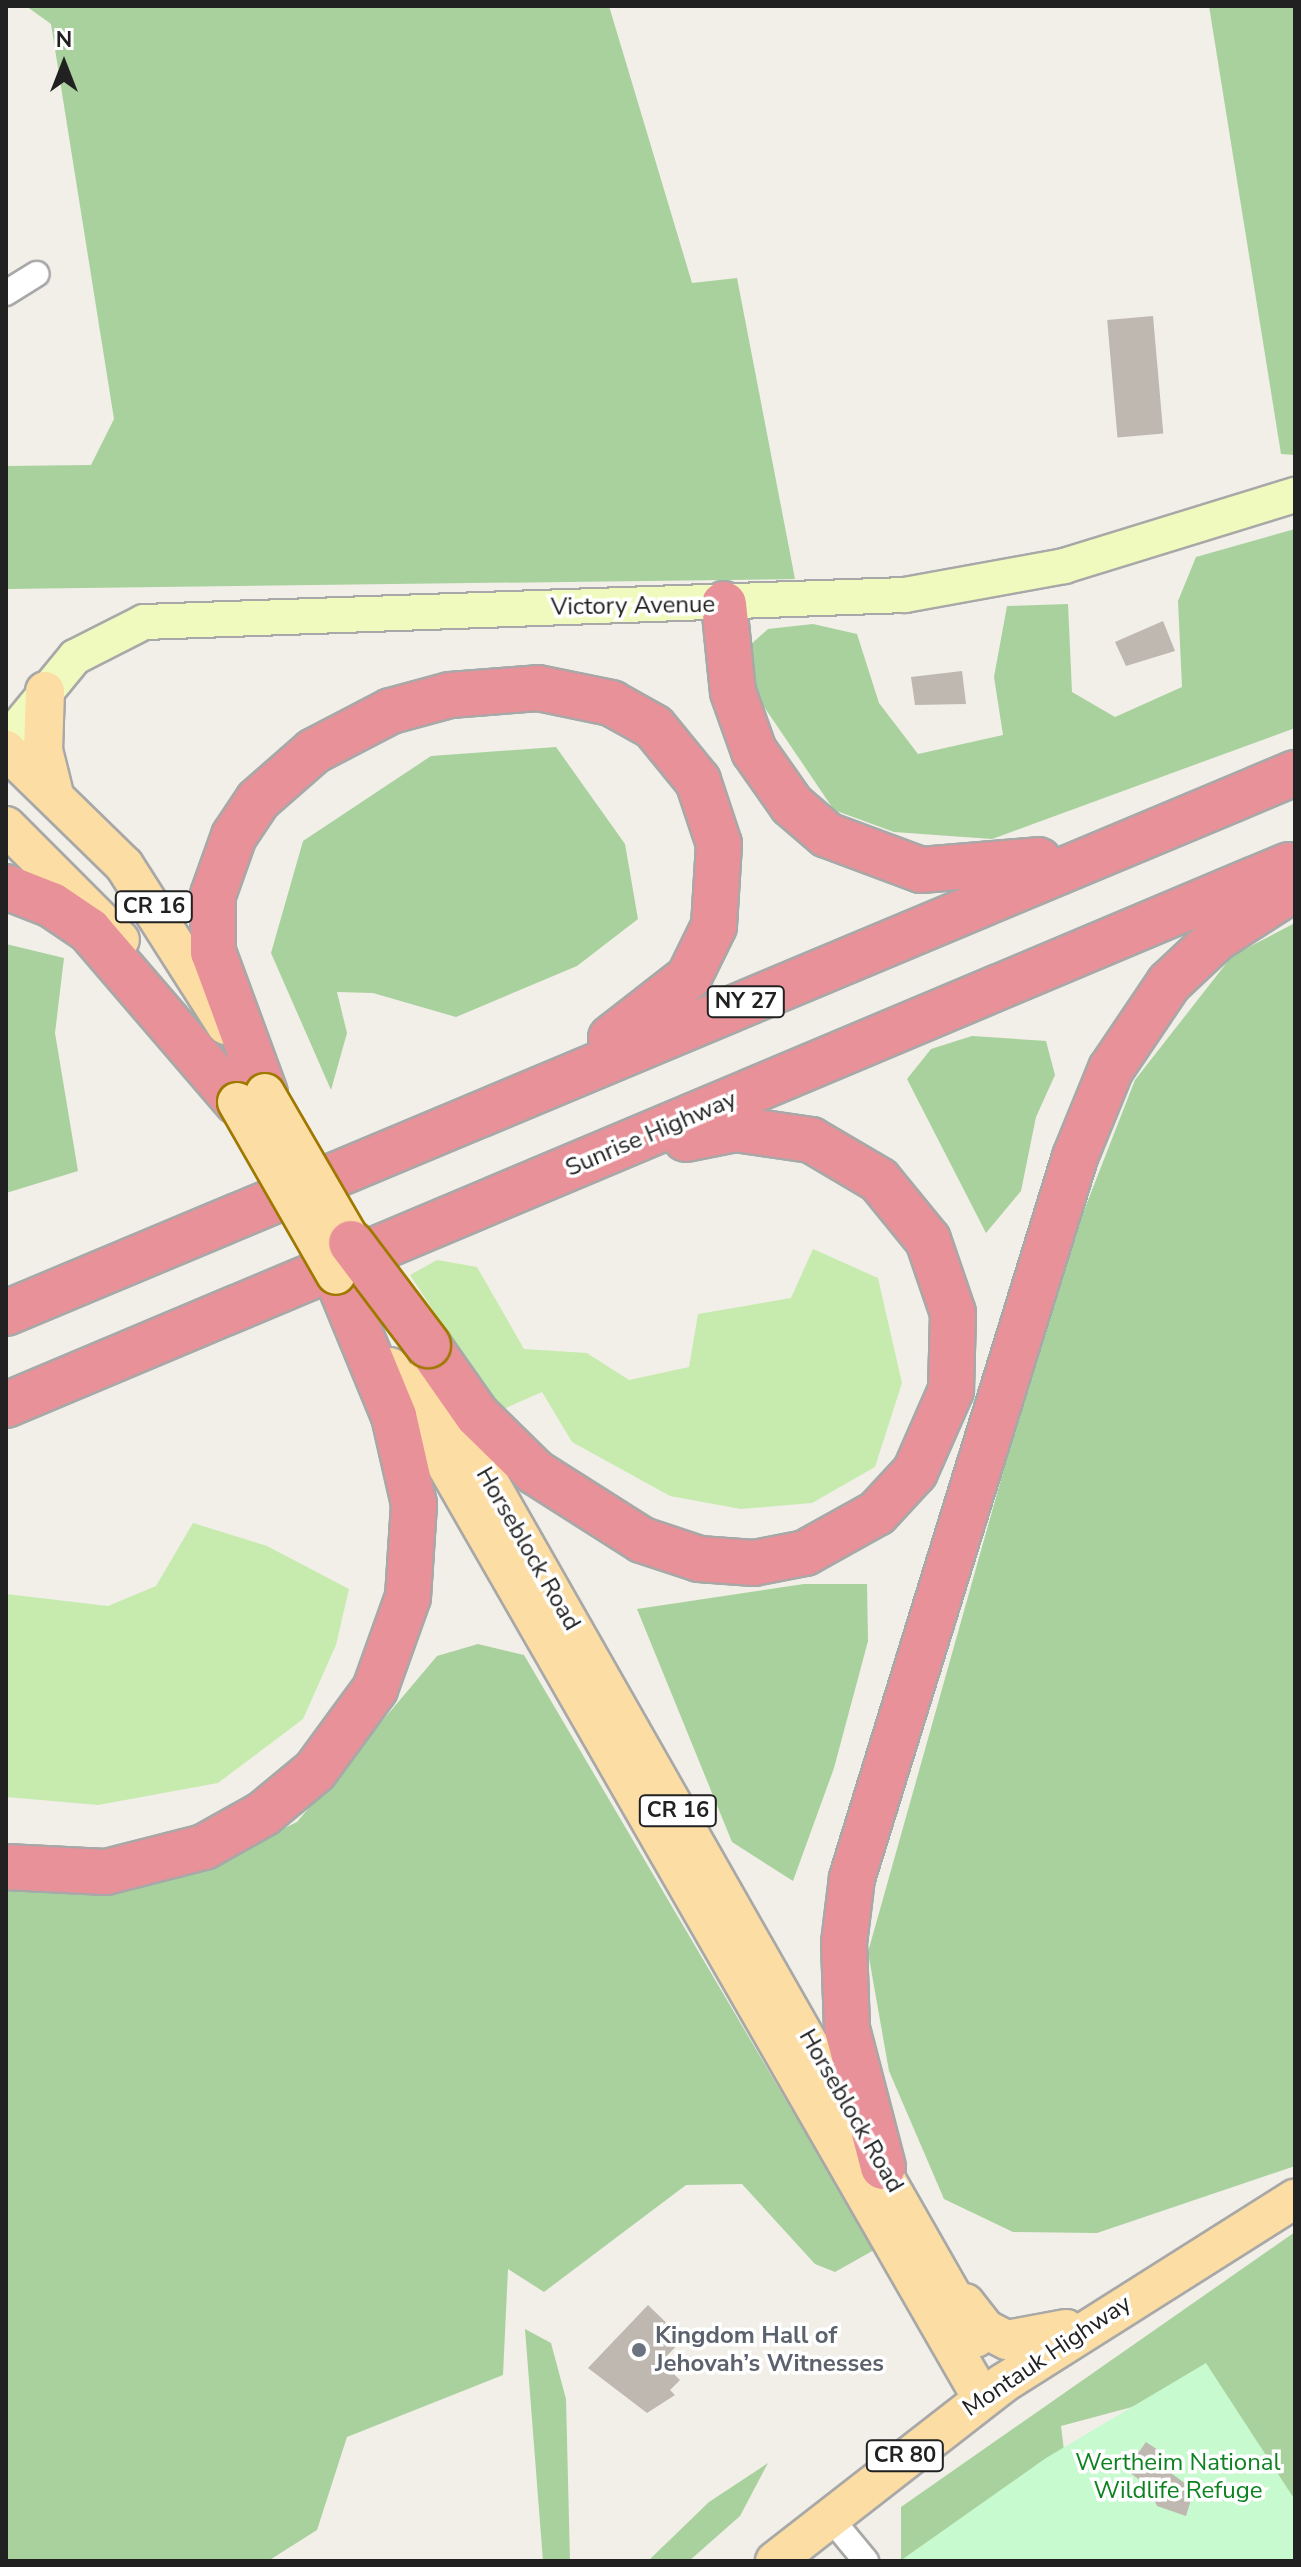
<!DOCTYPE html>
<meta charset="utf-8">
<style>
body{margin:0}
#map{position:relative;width:1301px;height:2567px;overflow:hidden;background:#f1efe8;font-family:"Nunito Sans",sans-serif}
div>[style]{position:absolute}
.grass>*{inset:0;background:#c7ebaf}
.forest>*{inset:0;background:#a8d19d}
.park>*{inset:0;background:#c7facf}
.building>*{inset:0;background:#beb8b1;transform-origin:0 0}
.roads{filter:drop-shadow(2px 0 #a8a8a8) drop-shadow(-2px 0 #a8a8a8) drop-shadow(0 2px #a8a8a8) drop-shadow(0 -2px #a8a8a8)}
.street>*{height:24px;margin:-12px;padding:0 12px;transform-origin:12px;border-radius:12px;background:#fff}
.secondary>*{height:34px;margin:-17px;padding:0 17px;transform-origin:17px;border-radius:17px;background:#f1fabe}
.primary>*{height:38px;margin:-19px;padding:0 19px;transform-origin:19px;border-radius:19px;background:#fcdda3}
.highway>*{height:44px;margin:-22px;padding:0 22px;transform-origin:22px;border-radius:22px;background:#e89199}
.bridges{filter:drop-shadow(2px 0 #9f7800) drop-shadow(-2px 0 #9f7800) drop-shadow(0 2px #9f7800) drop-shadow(0 -2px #9f7800)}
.primary-bridge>*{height:38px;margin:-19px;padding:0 19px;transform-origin:19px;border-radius:19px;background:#fcdda3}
.highway-bridge>*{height:44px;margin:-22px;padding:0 22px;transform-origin:22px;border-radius:22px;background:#e89199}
.dots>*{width:22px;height:22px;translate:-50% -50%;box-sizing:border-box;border:4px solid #fff;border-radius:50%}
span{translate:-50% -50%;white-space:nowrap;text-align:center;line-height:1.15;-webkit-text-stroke:7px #fff;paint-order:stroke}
.shield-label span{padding:2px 6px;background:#fff;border:2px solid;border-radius:6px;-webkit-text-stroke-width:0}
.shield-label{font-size:22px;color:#212121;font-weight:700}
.street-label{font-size:24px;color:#212121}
.worship-label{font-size:24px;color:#5b616d;font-weight:700}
.left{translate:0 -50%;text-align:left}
.park-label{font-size:24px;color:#0c8320}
.frame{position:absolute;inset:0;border:8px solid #212121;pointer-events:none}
.north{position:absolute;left:24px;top:24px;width:80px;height:80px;-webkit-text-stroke:6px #fff;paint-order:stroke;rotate:0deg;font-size:22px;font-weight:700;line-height:32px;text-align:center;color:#212121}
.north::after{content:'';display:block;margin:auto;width:28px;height:36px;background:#212121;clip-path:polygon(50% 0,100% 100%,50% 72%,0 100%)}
</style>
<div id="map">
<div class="grass">
<i style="clip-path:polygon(813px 1249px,878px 1278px,902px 1383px,875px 1467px,812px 1503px,741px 1509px,670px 1496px,572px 1442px,542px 1392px,499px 1411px,410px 1275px,437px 1260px,477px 1267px,524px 1349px,587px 1353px,629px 1380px,689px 1367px,698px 1314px,791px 1298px)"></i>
<i style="clip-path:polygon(193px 1523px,267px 1546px,349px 1589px,336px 1645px,303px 1719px,218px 1783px,98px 1805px,6px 1797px,6px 1594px,108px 1606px,156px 1586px)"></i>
</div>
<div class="forest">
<i style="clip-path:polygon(26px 6px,609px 6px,692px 283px,737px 278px,795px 579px,6px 589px,6px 466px,91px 465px,114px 419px,51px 24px)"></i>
<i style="clip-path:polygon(1209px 6px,1295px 6px,1295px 455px,1281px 454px)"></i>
<i style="clip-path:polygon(1295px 529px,1295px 728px,992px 839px,894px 832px,834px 810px,746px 680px,748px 647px,768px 629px,813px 624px,857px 634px,879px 703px,918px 754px,1003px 735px,994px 677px,1007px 606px,1068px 604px,1072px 692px,1115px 717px,1182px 687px,1178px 601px,1196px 557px)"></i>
<i style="clip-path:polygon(556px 747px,625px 844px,638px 919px,577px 966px,456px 1017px,373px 993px,337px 992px,347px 1033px,331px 1090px,271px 953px,303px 841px,431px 756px)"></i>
<i style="clip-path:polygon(1295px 923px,1295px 2166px,1097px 2233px,1013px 2232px,944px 2199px,889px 2071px,868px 1952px,1058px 1277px,1135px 1080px,1232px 956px)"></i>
<i style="clip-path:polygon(6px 944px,64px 958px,55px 1033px,78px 1171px,6px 1193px)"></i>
<i style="clip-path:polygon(972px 1036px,1046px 1041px,1055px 1075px,1036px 1117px,1021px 1191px,986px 1233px,907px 1079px,931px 1049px)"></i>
<i style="clip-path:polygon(804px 1584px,867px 1584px,868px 1641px,834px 1768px,793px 1881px,732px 1842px,637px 1609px)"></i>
<i style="clip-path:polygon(478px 1644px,524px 1655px,874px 2250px,835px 2272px,815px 2264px,742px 2184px,686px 2185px,544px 2292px,508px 2269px,503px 2375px,347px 2437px,317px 2530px,268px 2561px,6px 2561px,6px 1888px,198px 1870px,297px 1822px,437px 1656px)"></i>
<i style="clip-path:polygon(1295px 2232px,1295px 2538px,1203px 2388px,1061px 2426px,1068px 2484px,901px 2561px,901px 2507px)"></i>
<i style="clip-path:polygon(525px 2329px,551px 2343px,566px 2399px,570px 2561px,543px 2561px)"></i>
<i style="clip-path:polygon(768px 2463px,740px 2516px,689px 2561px,648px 2561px,709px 2502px)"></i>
</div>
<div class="park">
<i style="clip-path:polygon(1206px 2363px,1295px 2500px,1295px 2561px,900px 2561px,1046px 2458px)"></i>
</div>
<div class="building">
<i style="left:1153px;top:316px;width:118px;height:46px;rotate:85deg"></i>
<i style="clip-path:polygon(1163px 621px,1175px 651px,1126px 666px,1115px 642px)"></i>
<i style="clip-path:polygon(962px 671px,966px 704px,915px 705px,911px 677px)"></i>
<i style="clip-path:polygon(648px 2305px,683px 2339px,661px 2362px,680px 2380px,670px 2390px,675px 2395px,647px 2413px,588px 2368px)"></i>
<i style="clip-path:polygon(1146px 2442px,1167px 2456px,1160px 2465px,1194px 2490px,1186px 2516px,1157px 2506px,1147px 2485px,1126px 2470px)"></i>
</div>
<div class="roads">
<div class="street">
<i style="left:6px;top:293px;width:36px;rotate:-32deg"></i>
<i style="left:828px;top:2515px;width:60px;rotate:50.4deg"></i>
</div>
<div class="secondary">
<i style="left:6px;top:741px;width:109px;rotate:-50.6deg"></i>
<i style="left:75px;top:657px;width:77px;rotate:-26.9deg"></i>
<i style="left:144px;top:622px;width:761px;rotate:-2.03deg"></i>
<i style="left:905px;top:595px;width:162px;rotate:-10.3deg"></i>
<i style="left:1064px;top:566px;width:242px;rotate:-17.1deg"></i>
</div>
<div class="primary">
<i style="left:45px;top:691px;width:59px;rotate:91.9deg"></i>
<i style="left:43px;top:750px;width:41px;rotate:76deg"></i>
<i style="left:6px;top:750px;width:165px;rotate:44.3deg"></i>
<i style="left:124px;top:865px;width:190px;rotate:57.5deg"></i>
<i style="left:6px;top:826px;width:161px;rotate:45deg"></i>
<i style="left:390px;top:1367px;width:1189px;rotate:60.14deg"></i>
<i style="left:427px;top:1373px;width:1110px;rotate:60.36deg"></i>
<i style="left:965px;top:2303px;width:33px;rotate:52deg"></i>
<i style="left:985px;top:2329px;width:25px;rotate:27deg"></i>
<i style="left:1007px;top:2340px;width:60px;rotate:-10.6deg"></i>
<i style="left:775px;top:2561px;width:288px;rotate:-37.9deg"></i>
<i style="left:1002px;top:2384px;width:347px;rotate:-32.3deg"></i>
</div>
<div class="highway">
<i style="left:724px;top:604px;width:88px;rotate:84.2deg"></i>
<i style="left:733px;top:692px;width:63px;rotate:70.4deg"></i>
<i style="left:754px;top:751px;width:66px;rotate:54.9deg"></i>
<i style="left:792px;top:805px;width:46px;rotate:40.6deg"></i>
<i style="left:827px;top:835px;width:100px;rotate:20.4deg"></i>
<i style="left:921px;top:870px;width:118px;rotate:-4.8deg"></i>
<i style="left:6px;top:887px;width:49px;rotate:21.4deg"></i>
<i style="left:52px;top:905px;width:45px;rotate:34deg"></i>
<i style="left:89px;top:930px;width:227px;rotate:49.3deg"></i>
<i style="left:265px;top:1093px;width:150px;rotate:-110.2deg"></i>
<i style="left:213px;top:952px;width:57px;rotate:-90deg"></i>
<i style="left:213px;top:895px;width:63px;rotate:-70.4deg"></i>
<i style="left:234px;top:836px;width:43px;rotate:-56.3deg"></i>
<i style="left:258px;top:800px;width:74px;rotate:-41.2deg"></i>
<i style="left:314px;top:751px;width:87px;rotate:-27.5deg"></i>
<i style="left:391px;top:711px;width:61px;rotate:-15.2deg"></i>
<i style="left:450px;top:695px;width:88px;rotate:-4.5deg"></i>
<i style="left:538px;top:688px;width:75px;rotate:11.6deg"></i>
<i style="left:611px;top:703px;width:49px;rotate:29.2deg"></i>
<i style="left:654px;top:727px;width:70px;rotate:50.8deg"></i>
<i style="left:698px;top:781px;width:66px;rotate:71.6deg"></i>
<i style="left:719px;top:844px;width:82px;rotate:93.5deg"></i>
<i style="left:714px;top:926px;width:57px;rotate:116.1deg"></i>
<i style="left:689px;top:977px;width:99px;rotate:142deg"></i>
<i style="left:6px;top:1313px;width:1398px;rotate:-22.73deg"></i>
<i style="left:428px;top:1345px;width:85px;rotate:55deg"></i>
<i style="left:477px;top:1415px;width:81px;rotate:44.5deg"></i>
<i style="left:535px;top:1472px;width:127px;rotate:32.4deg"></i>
<i style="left:642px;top:1540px;width:60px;rotate:18.4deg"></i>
<i style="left:699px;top:1559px;width:55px;rotate:4.2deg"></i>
<i style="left:754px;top:1563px;width:52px;rotate:-11.1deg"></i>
<i style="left:805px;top:1553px;width:82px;rotate:-29.1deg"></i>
<i style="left:877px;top:1513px;width:56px;rotate:-47.2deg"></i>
<i style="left:915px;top:1472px;width:90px;rotate:-66.3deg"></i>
<i style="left:951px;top:1390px;width:77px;rotate:-88.5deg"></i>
<i style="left:953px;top:1313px;width:77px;rotate:-108.9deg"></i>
<i style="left:928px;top:1240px;width:77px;rotate:-129.2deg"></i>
<i style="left:879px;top:1180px;width:79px;rotate:-149.5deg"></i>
<i style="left:811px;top:1140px;width:76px;rotate:-171.7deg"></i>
<i style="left:736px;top:1129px;width:51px;rotate:168.7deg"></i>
<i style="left:6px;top:1405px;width:1392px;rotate:-22.83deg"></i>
<i style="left:6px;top:1867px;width:100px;rotate:2.9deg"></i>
<i style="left:106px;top:1872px;width:101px;rotate:-14.3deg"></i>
<i style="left:204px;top:1847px;width:68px;rotate:-29.2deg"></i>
<i style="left:263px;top:1814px;width:67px;rotate:-39.6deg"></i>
<i style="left:315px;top:1771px;width:102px;rotate:-53.8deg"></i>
<i style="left:375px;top:1689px;width:98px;rotate:-70.3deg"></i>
<i style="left:408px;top:1597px;width:93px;rotate:-86.3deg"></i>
<i style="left:414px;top:1504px;width:90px;rotate:-102.8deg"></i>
<i style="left:394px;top:1416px;width:152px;rotate:-112.4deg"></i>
<i style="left:883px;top:2167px;width:143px;rotate:-104.6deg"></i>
<i style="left:847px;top:2029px;width:86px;rotate:-92deg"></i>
<i style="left:844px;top:1943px;width:65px;rotate:-83deg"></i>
<i style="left:852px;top:1878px;width:755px;rotate:-72.81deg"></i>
<i style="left:1075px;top:1157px;width:95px;rotate:-67.8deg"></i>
<i style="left:1111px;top:1069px;width:104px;rotate:-56deg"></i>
<i style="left:1169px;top:983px;width:66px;rotate:-43.2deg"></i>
<i style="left:1217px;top:938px;width:93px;rotate:-32.7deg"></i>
</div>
</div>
<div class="bridges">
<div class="primary-bridge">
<i style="left:265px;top:1093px;width:201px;rotate:59.9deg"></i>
<i style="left:237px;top:1102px;width:199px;rotate:60.2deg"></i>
</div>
<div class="highway-bridge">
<i style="left:351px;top:1243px;width:128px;rotate:53deg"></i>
</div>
</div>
<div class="dots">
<i style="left:639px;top:2350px;background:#6b7280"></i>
</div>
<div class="shield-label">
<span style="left:154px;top:907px">CR 16</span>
<span style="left:746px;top:1002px">NY 27</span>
<span style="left:678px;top:1811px">CR 16</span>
<span style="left:905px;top:2456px">CR 80</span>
</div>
<div class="street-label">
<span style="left:633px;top:606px;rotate:-1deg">Victory Avenue</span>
<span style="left:651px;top:1134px;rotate:-23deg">Sunrise Highway</span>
<span style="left:528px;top:1549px;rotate:60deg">Horseblock Road</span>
<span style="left:851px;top:2111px;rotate:60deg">Horseblock Road</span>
<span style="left:1047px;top:2356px;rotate:-34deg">Montauk Highway</span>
</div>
<div class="worship-label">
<span class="left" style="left:655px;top:2350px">Kingdom Hall of<br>Jehovah’s Witnesses</span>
</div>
<div class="park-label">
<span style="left:1178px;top:2477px">Wertheim National<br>Wildlife Refuge</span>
</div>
<div class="frame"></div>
<div class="north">N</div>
</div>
